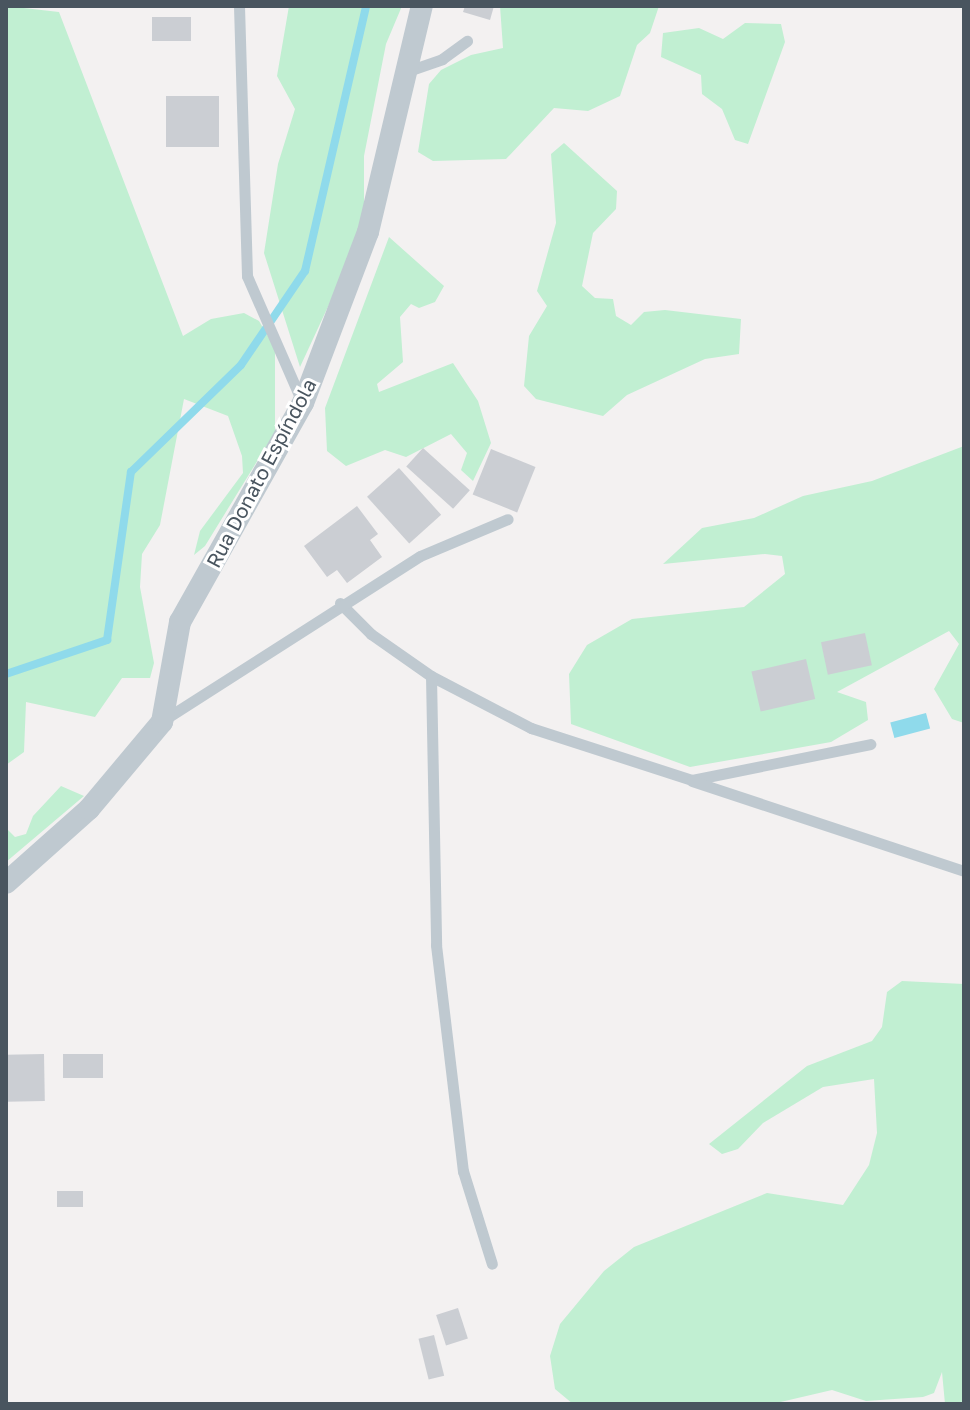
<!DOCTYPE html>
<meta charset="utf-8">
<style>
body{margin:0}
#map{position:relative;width:970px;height:1410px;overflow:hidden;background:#f3f1f1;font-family:"Golos Text",sans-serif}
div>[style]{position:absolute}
.green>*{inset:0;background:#c1efd2}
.water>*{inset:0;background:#8fdaeb;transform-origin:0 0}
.stream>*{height:8px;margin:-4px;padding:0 4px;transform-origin:4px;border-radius:4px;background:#8fdaeb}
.building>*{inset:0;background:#cbced3;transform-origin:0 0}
.lane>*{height:11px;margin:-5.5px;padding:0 5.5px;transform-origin:5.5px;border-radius:5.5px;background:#bfc9d0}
.street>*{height:22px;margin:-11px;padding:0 11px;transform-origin:11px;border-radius:11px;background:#bfc9d0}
span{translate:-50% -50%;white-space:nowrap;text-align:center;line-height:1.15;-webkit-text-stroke:6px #fff;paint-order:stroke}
.street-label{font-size:20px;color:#49555f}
.frame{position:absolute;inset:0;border:8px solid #49555f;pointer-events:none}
</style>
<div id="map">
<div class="green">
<i style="clip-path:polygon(6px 6px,59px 12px,183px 336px,211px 319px,244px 313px,259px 321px,275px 348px,275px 432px,205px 546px,194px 555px,200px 531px,243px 473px,242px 456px,228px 416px,184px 399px,160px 525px,142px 554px,140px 587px,154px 663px,150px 678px,122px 678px,95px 717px,26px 702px,24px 752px,6px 765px)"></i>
<i style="clip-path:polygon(289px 6px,402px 6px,386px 44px,364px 156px,364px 229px,300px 367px,264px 253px,278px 164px,295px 109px,277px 76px)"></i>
<i style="clip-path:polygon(500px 6px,659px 6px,650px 33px,637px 45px,620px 96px,588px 111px,554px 108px,506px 159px,433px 161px,418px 152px,429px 84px,441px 70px,471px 55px,503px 48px)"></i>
<i style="clip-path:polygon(745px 23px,781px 24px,785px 42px,748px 144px,735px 140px,722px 109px,702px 94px,701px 75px,661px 57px,663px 33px,699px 28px,723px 39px)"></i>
<i style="clip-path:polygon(564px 143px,617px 191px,616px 209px,593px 233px,582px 286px,595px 298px,613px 299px,616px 316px,631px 325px,644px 312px,665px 310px,741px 319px,739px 354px,705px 359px,627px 395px,603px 416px,536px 399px,524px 386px,529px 336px,547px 306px,537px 291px,556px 223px,551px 154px)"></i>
<i style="clip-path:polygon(389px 237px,444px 286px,435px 302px,419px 308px,411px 304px,400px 317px,403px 362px,377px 384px,379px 392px,453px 363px,478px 401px,491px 443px,473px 481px,461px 470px,467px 453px,451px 434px,406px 457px,385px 450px,346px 466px,327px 451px,325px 408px)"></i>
<i style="clip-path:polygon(964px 446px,964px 723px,952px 719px,934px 689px,959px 644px,949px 631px,837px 692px,866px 702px,868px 720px,831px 742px,690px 767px,571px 724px,569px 674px,587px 645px,632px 619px,744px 607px,785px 574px,782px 556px,765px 554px,663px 564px,702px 528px,754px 518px,803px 496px,872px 481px)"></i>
<i style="clip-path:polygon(61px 786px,84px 796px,6px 862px,6px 828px,15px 837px,26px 834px,33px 816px)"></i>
<i style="clip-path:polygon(902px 981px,964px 984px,964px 1402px,945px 1404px,942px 1372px,934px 1393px,923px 1397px,866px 1401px,832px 1390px,772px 1404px,573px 1404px,555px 1389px,550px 1356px,560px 1324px,604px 1271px,634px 1247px,767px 1193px,843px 1205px,869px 1165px,877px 1133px,874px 1079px,823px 1087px,763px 1123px,738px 1149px,722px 1154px,709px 1144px,807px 1066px,872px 1041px,882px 1027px,887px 992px)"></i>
</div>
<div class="water">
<i style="left:926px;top:713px;width:16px;height:37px;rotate:75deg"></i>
</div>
<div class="stream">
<i style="left:6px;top:674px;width:107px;rotate:-18.6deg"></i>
<i style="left:107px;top:640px;width:170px;rotate:-81.9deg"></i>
<i style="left:131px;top:472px;width:153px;rotate:-44.2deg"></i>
<i style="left:241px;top:365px;width:114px;rotate:-55.8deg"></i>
<i style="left:305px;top:271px;width:272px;rotate:-77deg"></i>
</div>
<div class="building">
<i style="clip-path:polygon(465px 6px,494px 6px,490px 20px,463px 12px)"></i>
<i style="left:152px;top:17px;width:39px;height:24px"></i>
<i style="left:166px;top:96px;width:53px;height:51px"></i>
<i style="left:423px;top:448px;width:63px;height:25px;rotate:42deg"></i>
<i style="left:491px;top:449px;width:48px;height:49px;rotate:22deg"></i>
<i style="left:399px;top:468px;width:63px;height:43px;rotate:48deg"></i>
<i style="clip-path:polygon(357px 506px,378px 534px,370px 540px,382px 557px,347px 583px,337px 570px,327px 577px,304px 546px)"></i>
<i style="left:865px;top:633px;width:33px;height:45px;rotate:78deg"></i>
<i style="left:806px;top:659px;width:41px;height:56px;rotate:77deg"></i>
<i style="left:44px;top:1054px;width:47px;height:38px;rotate:89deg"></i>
<i style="left:63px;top:1054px;width:40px;height:24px"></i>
<i style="left:57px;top:1191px;width:26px;height:16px"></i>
<i style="left:458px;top:1308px;width:32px;height:23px;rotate:72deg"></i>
<i style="left:434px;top:1335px;width:42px;height:16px;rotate:76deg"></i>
</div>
<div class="lane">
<i style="left:239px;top:6px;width:270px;rotate:88.3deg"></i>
<i style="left:247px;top:276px;width:137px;rotate:66.4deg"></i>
<i style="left:408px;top:71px;width:36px;rotate:-19deg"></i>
<i style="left:442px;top:59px;width:31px;rotate:-36deg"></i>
<i style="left:340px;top:603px;width:44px;rotate:45deg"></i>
<i style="left:371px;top:634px;width:73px;rotate:35deg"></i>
<i style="left:431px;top:676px;width:113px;rotate:27.5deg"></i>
<i style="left:531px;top:728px;width:169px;rotate:17.9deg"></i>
<i style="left:692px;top:780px;width:182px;rotate:-11.4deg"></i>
<i style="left:431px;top:676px;width:269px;rotate:88.9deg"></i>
<i style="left:436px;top:945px;width:228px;rotate:83.2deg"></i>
<i style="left:463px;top:1171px;width:97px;rotate:72.7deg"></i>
<i style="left:162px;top:721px;width:306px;rotate:-32.6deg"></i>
<i style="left:420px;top:556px;width:95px;rotate:-22.8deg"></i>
<i style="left:692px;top:781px;width:287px;rotate:18.3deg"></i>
</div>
<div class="street">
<i style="left:6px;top:883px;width:111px;rotate:-41.7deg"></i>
<i style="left:89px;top:809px;width:114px;rotate:-50deg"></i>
<i style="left:162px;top:722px;width:102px;rotate:-79.8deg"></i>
<i style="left:180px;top:622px;width:251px;rotate:-60.7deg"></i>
<i style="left:303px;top:403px;width:183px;rotate:-69.2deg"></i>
<i style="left:368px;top:232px;width:232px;rotate:-76.6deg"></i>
</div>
<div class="street-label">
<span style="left:261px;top:473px;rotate:-62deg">Rua Donato Espíndola</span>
</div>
<div class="frame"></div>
</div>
